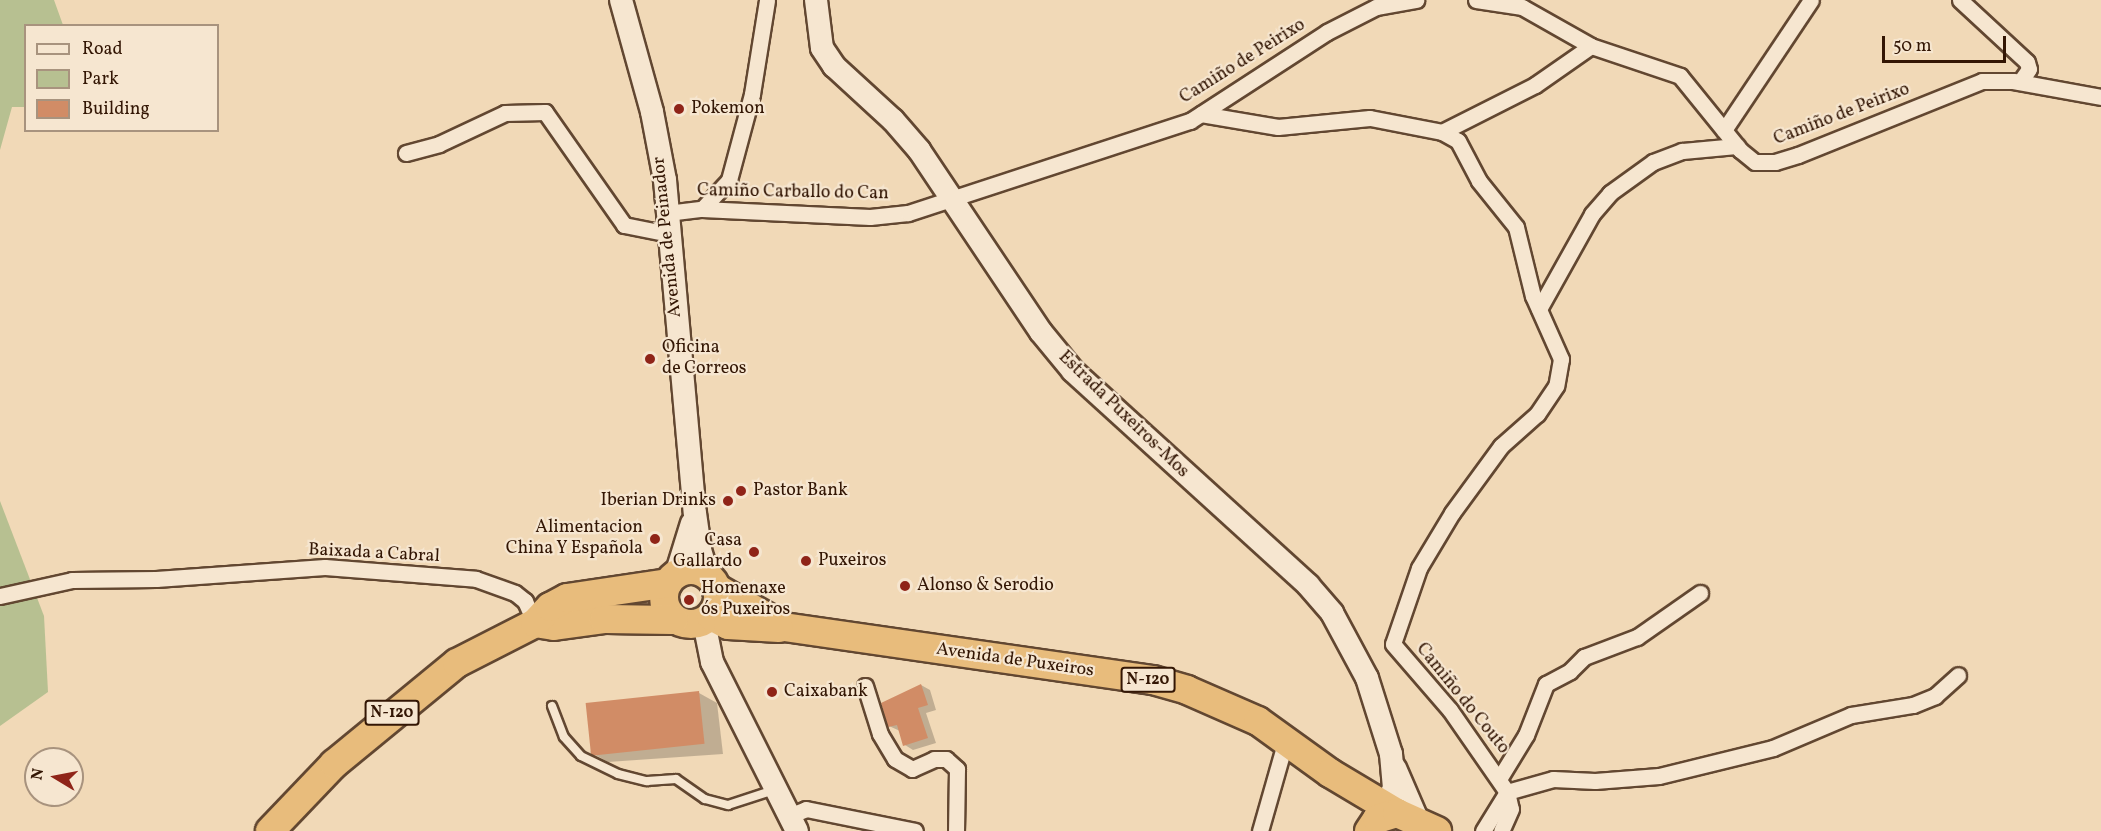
<!DOCTYPE html>
<meta charset="utf-8">
<style>
body{margin:0}
#map{position:relative;width:2101px;height:831px;overflow:hidden;background:#f1d9b7;font-family:Vollkorn,serif}
div>[style]{position:absolute}
.green>*{inset:0;background:#b7c091}
.shadow>*{inset:0;background:#0003}
.building>*{inset:0;background:#d18c66;transform-origin:0 0}
.roads{filter:drop-shadow(2px 0 #624731) drop-shadow(-2px 0 #624731) drop-shadow(0 2px #624731) drop-shadow(0 -2px #624731)}
.lane>*{height:8px;margin:-4px;padding:0 4px;transform-origin:4px;border-radius:4px;background:#f6e6d0}
.street>*{height:15px;margin:-7.5px;padding:0 7.5px;transform-origin:7.5px;border-radius:7.5px;background:#f6e6d0}
.secondary>*{height:22px;margin:-11px;padding:0 11px;transform-origin:11px;border-radius:11px;background:#f6e6d0}
.highway>*{height:28px;margin:-14px;padding:0 14px;transform-origin:14px;border-radius:14px;background:#e8bc7c}
.highway>.ring{margin:-14px;padding:0;box-sizing:content-box;background:none;border:28px solid #e8bc7c;border-radius:50%}
.dots>*{width:16px;height:16px;translate:-50% -50%;box-sizing:border-box;border:3px solid #f6e6d0;border-radius:50%}
span{translate:-50% -50%;white-space:nowrap;text-align:center;line-height:1.15;-webkit-text-stroke:4.5px #f6e6d0;paint-order:stroke}
.shield-label span{padding:2px 4px;background:#f6e6d0;border:2px solid;border-radius:4px;-webkit-text-stroke-width:0}
.shield-label{font-size:16px;color:#331604;font-weight:700}
.street-label{font-size:18px;color:#331604}
.poi-label{font-size:18px;color:#331604}
.left{translate:0 -50%;text-align:left}
.right{translate:-100% -50%;text-align:right}
.legend{position:absolute;left:24px;top:24px;width:195px;height:108px;box-sizing:border-box;background:#f6e6d0;border:2px solid #a8937e;margin:0;padding:8px 10px;list-style:none;font-size:18px;color:#331604}
.legend li{display:flex;align-items:center;gap:12px;height:30px}
.legend b{width:30px;border:2px solid #a8937e}
.north{position:absolute;left:24px;top:747px;width:60px;height:60px;box-sizing:border-box;background:#f6e6d0;border:2px solid #a8937e;border-radius:50%;rotate:280deg;font-size:16px;font-weight:700;line-height:24px;text-align:center;color:#331604}
.north::after{content:'';display:block;margin:auto;width:21px;height:27px;background:#8f2418;clip-path:polygon(50% 0,100% 100%,50% 72%,0 100%)}
.scale{position:absolute;left:1882px;top:36px;width:124px;height:27px;box-sizing:border-box;border:3px solid #331604;border-top:0;padding-left:8px;font-size:18px;line-height:21px;white-space:nowrap;color:#331604;-webkit-text-stroke:4px #f6e6d0;paint-order:stroke}
</style>
<div id="map">
<div class="green">
<i style="clip-path:polygon(0 0,54px 0,63px 25px,26px 26px,25px 107px,12px 107px,0 150px)"></i>
<i style="clip-path:polygon(0 501px,44px 616px,48px 692px,0 726px)"></i>
</div>
<div class="shadow">
<i style="clip-path:polygon(921px 685px,930px 690px,936px 710px,926px 713px,936px 743px,913px 750px,905px 745px,900px 731px,889px 726px)"></i>
<i style="clip-path:polygon(699px 693px,717px 703px,723px 754px,608px 762px,590px 752px)"></i>
</div>
<div class="building">
<i style="clip-path:polygon(921px 684px,928px 705px,918px 708px,928px 738px,903px 746px,897px 725px,888px 727px,881px 703px)"></i>
<i style="left:699px;top:691px;width:53px;height:114px;rotate:84deg"></i>
</div>
<div class="roads">
<div class="lane">
<i style="left:552px;top:706px;width:33px;rotate:69deg"></i>
<i style="left:564px;top:737px;width:25px;rotate:48deg"></i>
<i style="left:581px;top:756px;width:41px;rotate:25.9deg"></i>
<i style="left:618px;top:774px;width:30px;rotate:14deg"></i>
<i style="left:647px;top:781px;width:29px;rotate:-4deg"></i>
<i style="left:676px;top:779px;width:35px;rotate:35deg"></i>
<i style="left:705px;top:799px;width:24px;rotate:15deg"></i>
<i style="left:728px;top:805px;width:48px;rotate:-18.1deg"></i>
</div>
<div class="street">
<i style="left:1476px;top:0;width:47px;rotate:8.7deg"></i>
<i style="left:1522px;top:7px;width:79px;rotate:29.5deg"></i>
<i style="left:1591px;top:46px;width:94px;rotate:18.6deg"></i>
<i style="left:1680px;top:76px;width:95px;rotate:51deg"></i>
<i style="left:1740px;top:150px;width:19px;rotate:39deg"></i>
<i style="left:1755px;top:162px;width:20px"></i>
<i style="left:1775px;top:162px;width:24px;rotate:-17deg"></i>
<i style="left:1798px;top:155px;width:198px;rotate:-21.9deg"></i>
<i style="left:1982px;top:81px;width:31px"></i>
<i style="left:2013px;top:81px;width:89px;rotate:10.3deg"></i>
<i style="left:1960px;top:0;width:91px;rotate:42.8deg"></i>
<i style="left:2027px;top:62px;width:7px;rotate:74deg"></i>
<i style="left:2029px;top:69px;width:16px;rotate:125deg"></i>
<i style="left:1201px;top:114px;width:78px;rotate:9.6deg"></i>
<i style="left:1278px;top:127px;width:92px;rotate:-5.6deg"></i>
<i style="left:1370px;top:118px;width:73px;rotate:11deg"></i>
<i style="left:1442px;top:132px;width:18px;rotate:29deg"></i>
<i style="left:1458px;top:141px;width:45px;rotate:62.3deg"></i>
<i style="left:1479px;top:181px;width:59px;rotate:51.2deg"></i>
<i style="left:1516px;top:227px;width:71px;rotate:76.2deg"></i>
<i style="left:1533px;top:296px;width:69px;rotate:66deg"></i>
<i style="left:1561px;top:359px;width:27px;rotate:100deg"></i>
<i style="left:1556px;top:386px;width:34px;rotate:124deg"></i>
<i style="left:1537px;top:414px;width:48px;rotate:138.4deg"></i>
<i style="left:1501px;top:446px;width:83px;rotate:126.2deg"></i>
<i style="left:1452px;top:513px;width:64px;rotate:121deg"></i>
<i style="left:1419px;top:568px;width:80px;rotate:108.9deg"></i>
<i style="left:1393px;top:644px;width:87px;rotate:49.2deg"></i>
<i style="left:1450px;top:710px;width:100px;rotate:55.2deg"></i>
<i style="left:1507px;top:792px;width:48px;rotate:-15.8deg"></i>
<i style="left:1553px;top:779px;width:42px;rotate:2.7deg"></i>
<i style="left:1595px;top:781px;width:64px;rotate:-4.5deg"></i>
<i style="left:1659px;top:776px;width:117px;rotate:-13.8deg"></i>
<i style="left:1773px;top:748px;width:85px;rotate:-22.9deg"></i>
<i style="left:1851px;top:715px;width:63px;rotate:-9.2deg"></i>
<i style="left:1913px;top:705px;width:24px;rotate:-22deg"></i>
<i style="left:1935px;top:696px;width:31px;rotate:-42deg"></i>
<i style="left:1724px;top:130px;width:156px;rotate:-56.2deg"></i>
<i style="left:1442px;top:132px;width:104px;rotate:-26.8deg"></i>
<i style="left:1535px;top:85px;width:68px;rotate:-34.9deg"></i>
<i style="left:406px;top:153px;width:34px;rotate:-15deg"></i>
<i style="left:439px;top:144px;width:73px;rotate:-25.2deg"></i>
<i style="left:505px;top:113px;width:40px;rotate:-1.4deg"></i>
<i style="left:545px;top:112px;width:138px;rotate:55deg"></i>
<i style="left:624px;top:225px;width:46px;rotate:11.3deg"></i>
<i style="left:702px;top:209px;width:40px;rotate:-47deg"></i>
<i style="left:729px;top:180px;width:89px;rotate:-75deg"></i>
<i style="left:752px;top:94px;width:95px;rotate:-80.9deg"></i>
<i style="left:667px;top:213px;width:35px;rotate:-7deg"></i>
<i style="left:702px;top:209px;width:168px;rotate:2.7deg"></i>
<i style="left:870px;top:217px;width:38px;rotate:-6deg"></i>
<i style="left:908px;top:213px;width:297px;rotate:-18.1deg"></i>
<i style="left:1190px;top:121px;width:163px;rotate:-33deg"></i>
<i style="left:1327px;top:32px;width:55px;rotate:-27deg"></i>
<i style="left:1376px;top:7px;width:41px;rotate:-9.9deg"></i>
<i style="left:1539px;top:309px;width:109px;rotate:-60.8deg"></i>
<i style="left:1592px;top:214px;width:28px;rotate:-49deg"></i>
<i style="left:1610px;top:193px;width:53px;rotate:-35.8deg"></i>
<i style="left:1653px;top:162px;width:31px;rotate:-21deg"></i>
<i style="left:1682px;top:151px;width:55px;rotate:-5.2deg"></i>
<i style="left:0;top:596px;width:74px;rotate:-12.5deg"></i>
<i style="left:72px;top:580px;width:84px;rotate:-0.7deg"></i>
<i style="left:156px;top:579px;width:169px;rotate:-4.1deg"></i>
<i style="left:325px;top:567px;width:151px;rotate:4.5deg"></i>
<i style="left:476px;top:579px;width:41px;rotate:19.7deg"></i>
<i style="left:515px;top:593px;width:13px;rotate:39deg"></i>
<i style="left:525px;top:601px;width:24px;rotate:66deg"></i>
<i style="left:865px;top:686px;width:50px;rotate:72.6deg"></i>
<i style="left:880px;top:734px;width:29px;rotate:59deg"></i>
<i style="left:895px;top:759px;width:20px;rotate:30deg"></i>
<i style="left:912px;top:769px;width:24px;rotate:-24deg"></i>
<i style="left:934px;top:759px;width:12px"></i>
<i style="left:946px;top:759px;width:15px;rotate:42deg"></i>
<i style="left:957px;top:769px;width:62px;rotate:90.9deg"></i>
<i style="left:1499px;top:779px;width:52px;rotate:-58.5deg"></i>
<i style="left:1526px;top:735px;width:55px;rotate:-68.6deg"></i>
<i style="left:1546px;top:684px;width:27px;rotate:-28deg"></i>
<i style="left:1570px;top:671px;width:20px;rotate:-45deg"></i>
<i style="left:1584px;top:657px;width:57px;rotate:-20.7deg"></i>
<i style="left:1637px;top:637px;width:77px;rotate:-34.9deg"></i>
<i style="left:789px;top:816px;width:18px;rotate:-22deg"></i>
<i style="left:806px;top:809px;width:111px;rotate:11.4deg"></i>
<i style="left:1260px;top:831px;width:95px;rotate:-74.1deg"></i>
<i style="left:1483px;top:831px;width:46px;rotate:-58.4deg"></i>
<i style="left:1507px;top:792px;width:17px;rotate:77deg"></i>
<i style="left:1511px;top:809px;width:24px;rotate:114deg"></i>
</div>
<div class="secondary">
<i style="left:621px;top:0;width:116px;rotate:74.5deg"></i>
<i style="left:652px;top:112px;width:69px;rotate:79.2deg"></i>
<i style="left:665px;top:180px;width:334px;rotate:84.9deg"></i>
<i style="left:695px;top:513px;width:37px;rotate:82deg"></i>
<i style="left:700px;top:550px;width:27px;rotate:73deg"></i>
<i style="left:816px;top:0;width:48px;rotate:82.9deg"></i>
<i style="left:822px;top:48px;width:22px;rotate:56deg"></i>
<i style="left:834px;top:66px;width:80px;rotate:42.5deg"></i>
<i style="left:893px;top:120px;width:40px;rotate:49deg"></i>
<i style="left:919px;top:150px;width:219px;rotate:56.2deg"></i>
<i style="left:1041px;top:332px;width:50px;rotate:50.6deg"></i>
<i style="left:1073px;top:371px;width:318px;rotate:42.3deg"></i>
<i style="left:1308px;top:585px;width:37px;rotate:49deg"></i>
<i style="left:1332px;top:613px;width:74px;rotate:61.7deg"></i>
<i style="left:1367px;top:678px;width:80px;rotate:72.5deg"></i>
<i style="left:1391px;top:754px;width:35px;rotate:85deg"></i>
<i style="left:1394px;top:789px;width:34px;rotate:120deg"></i>
<i style="left:676px;top:575px;width:54px;rotate:-72.9deg"></i>
<i style="left:704px;top:622px;width:41px;rotate:78.7deg"></i>
<i style="left:712px;top:662px;width:189px;rotate:63.3deg"></i>
<i style="left:1395px;top:768px;width:56px;rotate:66.7deg"></i>
</div>
<div class="highway">
<i class="ring" style="left:664px;top:570px;width:26px;height:26px"></i>
<i style="left:716px;top:588px;width:78px;rotate:29.8deg"></i>
<i style="left:784px;top:627px;width:373px;rotate:8.2deg"></i>
<i style="left:1153px;top:680px;width:35px;rotate:16deg"></i>
<i style="left:1187px;top:690px;width:77px;rotate:23.6deg"></i>
<i style="left:1258px;top:721px;width:89px;rotate:35.8deg"></i>
<i style="left:1330px;top:773px;width:78px;rotate:30.8deg"></i>
<i style="left:711px;top:616px;width:19px;rotate:28deg"></i>
<i style="left:728px;top:625px;width:51px;rotate:3.4deg"></i>
<i style="left:535px;top:623px;width:19px;rotate:9deg"></i>
<i style="left:554px;top:626px;width:50px;rotate:-8deg"></i>
<i style="left:604px;top:619px;width:70px;rotate:0.8deg"></i>
<i style="left:270px;top:831px;width:93px;rotate:-46.3deg"></i>
<i style="left:334px;top:764px;width:159px;rotate:-39.4deg"></i>
<i style="left:457px;top:663px;width:88px;rotate:-27.1deg"></i>
<i style="left:535px;top:623px;width:22px;rotate:-47deg"></i>
<i style="left:550px;top:607px;width:19px;rotate:-28deg"></i>
<i style="left:567px;top:598px;width:102px;rotate:-8.4deg"></i>
<i style="left:1369px;top:831px;width:14px;rotate:-56deg"></i>
<i style="left:1377px;top:819px;width:21px;rotate:-17deg"></i>
<i style="left:1397px;top:813px;width:44px;rotate:24.2deg"></i>
</div>
</div>
<div class="dots">
<i style="left:679px;top:109px;background:#8f2418"></i>
<i style="left:650px;top:359px;background:#8f2418"></i>
<i style="left:741px;top:491px;background:#8f2418"></i>
<i style="left:728px;top:501px;background:#8f2418"></i>
<i style="left:655px;top:539px;background:#8f2418"></i>
<i style="left:754px;top:552px;background:#8f2418"></i>
<i style="left:806px;top:561px;background:#8f2418"></i>
<i style="left:905px;top:586px;background:#8f2418"></i>
<i style="left:689px;top:600px;background:#8f2418"></i>
<i style="left:772px;top:692px;background:#8f2418"></i>
</div>
<div class="shield-label">
<span style="left:1148px;top:680px">N-120</span>
<span style="left:392px;top:713px">N-120</span>
</div>
<div class="street-label">
<span style="left:1243px;top:62px;rotate:-32deg">Camiño de Peirixo</span>
<span style="left:1842px;top:115px;rotate:-21deg">Camiño de Peirixo</span>
<span style="left:793px;top:193px;rotate:1deg">Camiño Carballo do Can</span>
<span style="left:668px;top:237px;rotate:-96deg">Avenida de Peinador</span>
<span style="left:1123px;top:415px;rotate:44deg">Estrada Puxeiros-Mos</span>
<span style="left:374px;top:554px;rotate:3deg">Baixada a Cabral</span>
<span style="left:1015px;top:661px;rotate:8deg">Avenida de Puxeiros</span>
<span style="left:1462px;top:699px;rotate:51deg">Camiño do Couto</span>
</div>
<div class="poi-label">
<span class="left" style="left:691px;top:109px">Pokemon</span>
<span class="left" style="left:662px;top:359px">Oficina<br>de Correos</span>
<span class="left" style="left:753px;top:491px">Pastor Bank</span>
<span class="right" style="left:716px;top:501px">Iberian Drinks</span>
<span class="right" style="left:643px;top:539px">Alimentacion<br>China Y Española</span>
<span class="right" style="left:742px;top:552px">Casa<br>Gallardo</span>
<span class="left" style="left:818px;top:561px">Puxeiros</span>
<span class="left" style="left:917px;top:586px">Alonso &amp; Serodio</span>
<span class="left" style="left:701px;top:600px">Homenaxe<br>ós Puxeiros</span>
<span class="left" style="left:784px;top:692px">Caixabank</span>
</div>
<ul class="legend">
<li><b style="height:8px;background:#f6e6d0"></b>Road</li>
<li><b style="height:16px;background:#b7c091"></b>Park</li>
<li><b style="height:16px;background:#d18c66"></b>Building</li>
</ul>
<div class="north">N</div>
<div class="scale">50 m</div>
</div>
